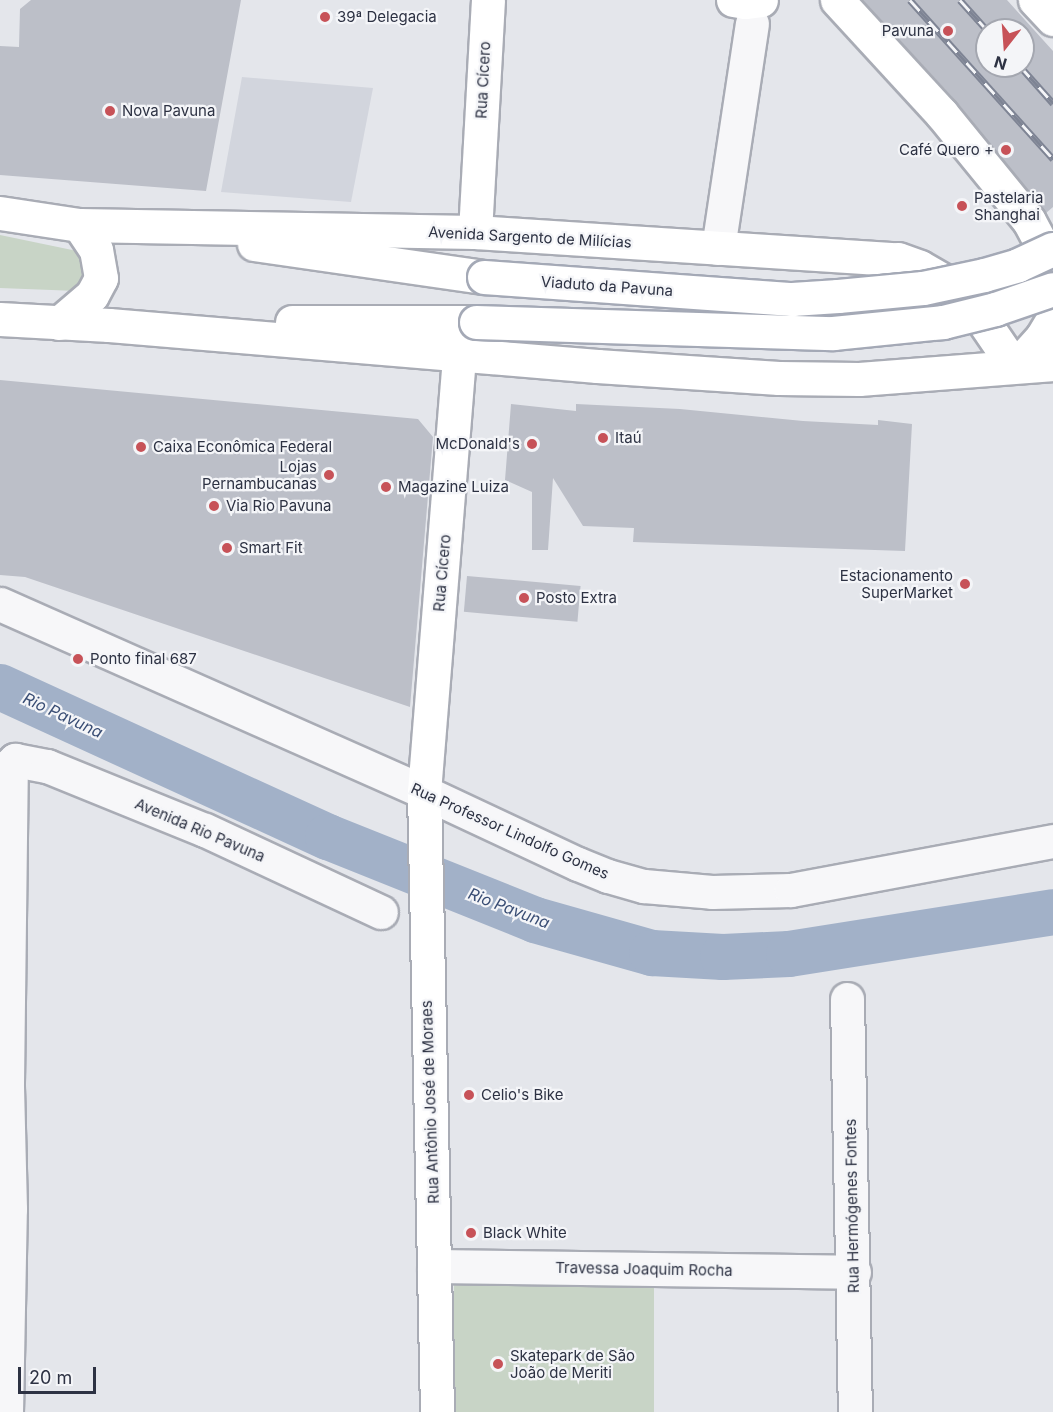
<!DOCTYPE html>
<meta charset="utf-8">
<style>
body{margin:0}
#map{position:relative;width:1053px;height:1412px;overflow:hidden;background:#e4e6eb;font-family:Inter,sans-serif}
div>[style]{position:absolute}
.built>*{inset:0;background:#d2d5dd}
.green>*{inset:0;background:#c8d4c6;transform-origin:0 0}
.river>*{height:46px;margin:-23px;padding:0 23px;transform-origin:23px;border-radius:23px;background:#a2b1c8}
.building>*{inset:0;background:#bcbfc8;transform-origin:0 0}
.roads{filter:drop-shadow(2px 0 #a9acb5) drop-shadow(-2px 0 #a9acb5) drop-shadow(0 2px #a9acb5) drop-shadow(0 -2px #a9acb5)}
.minor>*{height:33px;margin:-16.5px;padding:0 16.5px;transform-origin:16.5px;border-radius:16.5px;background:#f7f7f9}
.major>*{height:33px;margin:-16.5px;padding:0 16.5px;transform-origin:16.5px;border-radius:16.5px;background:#fff}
.rail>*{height:7px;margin-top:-3.5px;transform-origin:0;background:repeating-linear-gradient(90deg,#f4f5f8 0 14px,#7e8494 0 28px);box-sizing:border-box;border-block:2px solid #7e8494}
.bridges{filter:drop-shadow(2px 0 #a4a9b6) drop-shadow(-2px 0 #a4a9b6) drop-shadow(0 2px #a4a9b6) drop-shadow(0 -2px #a4a9b6)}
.major-bridge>*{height:33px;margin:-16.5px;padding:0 16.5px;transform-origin:16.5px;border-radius:16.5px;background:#fff}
.dots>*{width:16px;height:16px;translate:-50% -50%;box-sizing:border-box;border:3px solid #f4f5f8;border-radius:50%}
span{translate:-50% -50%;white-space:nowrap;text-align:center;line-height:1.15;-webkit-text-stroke:4.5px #f4f5f8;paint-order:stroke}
.poi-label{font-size:15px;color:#2d3243}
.left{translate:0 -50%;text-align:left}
.right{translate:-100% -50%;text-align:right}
.street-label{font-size:15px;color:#2d3243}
.water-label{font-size:16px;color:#394d74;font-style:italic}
.north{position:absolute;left:975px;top:18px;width:60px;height:60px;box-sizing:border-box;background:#f4f5f8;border:2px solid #a4a7b0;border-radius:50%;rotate:197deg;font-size:16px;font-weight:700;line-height:24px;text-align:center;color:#2d3243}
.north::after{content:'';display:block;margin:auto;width:21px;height:27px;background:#c75258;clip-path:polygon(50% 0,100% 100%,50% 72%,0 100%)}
.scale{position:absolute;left:18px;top:1367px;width:78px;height:27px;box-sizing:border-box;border:3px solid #2d3243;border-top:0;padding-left:8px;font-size:18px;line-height:21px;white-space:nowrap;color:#2d3243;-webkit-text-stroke:4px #f4f5f8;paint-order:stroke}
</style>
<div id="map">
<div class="built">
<i style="clip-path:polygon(242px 77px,373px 88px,351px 202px,221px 192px)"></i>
</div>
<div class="green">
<i style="clip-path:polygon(0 235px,77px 251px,88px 255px,95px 264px,77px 291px,0 288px)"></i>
<i style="left:654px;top:1280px;width:132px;height:200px;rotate:90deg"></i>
</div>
<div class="river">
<i style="left:0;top:687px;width:361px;rotate:24.6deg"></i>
<i style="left:328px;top:837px;width:223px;rotate:21.8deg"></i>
<i style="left:535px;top:920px;width:122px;rotate:15.8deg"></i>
<i style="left:652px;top:953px;width:71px;rotate:3.2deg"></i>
<i style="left:723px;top:957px;width:66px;rotate:-2.6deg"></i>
<i style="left:789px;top:954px;width:267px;rotate:-9deg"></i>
</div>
<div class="building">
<i style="clip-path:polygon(31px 0,241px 0,206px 191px,0 175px,0 46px,19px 47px,20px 9px)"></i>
<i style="clip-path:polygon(evenodd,862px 0,1007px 0,1053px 51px,1053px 207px,1046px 213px,955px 100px,862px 0,987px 30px,1023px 30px,1023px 66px,987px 66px,987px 30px)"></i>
<i style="clip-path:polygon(0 380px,418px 419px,433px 437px,410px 707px,25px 577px,0 575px)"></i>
<i style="clip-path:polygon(511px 404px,576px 411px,576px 404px,680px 409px,803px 421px,878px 425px,878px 420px,912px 424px,905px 551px,633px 542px,634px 528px,583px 526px,553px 478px,548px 550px,532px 550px,532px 492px,505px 480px)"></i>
<i style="left:467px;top:576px;width:114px;height:36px;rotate:5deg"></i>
</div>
<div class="roads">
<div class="minor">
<i style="left:718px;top:248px;width:227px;rotate:-81.4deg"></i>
<i style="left:0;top:604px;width:464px;rotate:23.9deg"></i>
<i style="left:424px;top:792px;width:170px;rotate:25.1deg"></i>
<i style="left:578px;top:864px;width:32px;rotate:22deg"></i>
<i style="left:608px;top:876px;width:37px;rotate:16deg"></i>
<i style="left:644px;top:886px;width:68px;rotate:5deg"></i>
<i style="left:712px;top:892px;width:79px;rotate:-1.5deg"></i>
<i style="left:791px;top:890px;width:267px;rotate:-10.6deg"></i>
<i style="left:847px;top:999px;width:413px;rotate:88.9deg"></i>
<i style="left:434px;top:1266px;width:420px;rotate:0.8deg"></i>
<i style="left:6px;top:1412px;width:203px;rotate:-88.9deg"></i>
<i style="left:10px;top:1209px;width:126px;rotate:-91.4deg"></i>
<i style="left:7px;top:1083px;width:319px;rotate:-89.3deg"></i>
<i style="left:11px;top:764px;width:6px;rotate:-45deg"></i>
<i style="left:15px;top:760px;width:33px;rotate:11deg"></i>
<i style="left:47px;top:766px;width:170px;rotate:22.1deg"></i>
<i style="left:205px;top:830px;width:194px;rotate:25deg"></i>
</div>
<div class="major">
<i style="left:733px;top:0;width:12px;rotate:9deg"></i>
<i style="left:745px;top:2px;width:16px;rotate:-7deg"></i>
<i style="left:837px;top:0;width:154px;rotate:47.4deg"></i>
<i style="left:941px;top:113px;width:139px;rotate:50.8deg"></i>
<i style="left:1029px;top:221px;width:51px;rotate:61.9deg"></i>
<i style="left:1035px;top:0;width:26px;rotate:47deg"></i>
<i style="left:0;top:213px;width:80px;rotate:8.6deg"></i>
<i style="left:79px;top:225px;width:396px;rotate:1deg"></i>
<i style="left:475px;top:232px;width:424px;rotate:3.7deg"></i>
<i style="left:898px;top:259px;width:23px;rotate:20deg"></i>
<i style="left:920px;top:267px;width:36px;rotate:30deg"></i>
<i style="left:951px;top:285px;width:37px;rotate:46deg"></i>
<i style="left:977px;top:312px;width:65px;rotate:55.6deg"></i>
<i style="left:475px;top:232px;width:232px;rotate:-86.8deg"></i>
<i style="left:254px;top:244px;width:232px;rotate:8.2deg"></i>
<i style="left:0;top:319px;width:109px;rotate:3.2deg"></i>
<i style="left:109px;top:325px;width:490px;rotate:4.8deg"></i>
<i style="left:597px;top:366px;width:182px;rotate:3.8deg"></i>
<i style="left:779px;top:378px;width:80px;rotate:0.7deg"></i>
<i style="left:859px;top:379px;width:195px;rotate:-4.4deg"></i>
<i style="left:292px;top:322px;width:184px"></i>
<i style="left:59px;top:323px;width:43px;rotate:-40.3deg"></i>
<i style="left:92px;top:295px;width:19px;rotate:-62deg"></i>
<i style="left:101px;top:278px;width:28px;rotate:-100deg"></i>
<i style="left:96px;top:250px;width:30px;rotate:-124deg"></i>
<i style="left:1016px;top:366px;width:39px;rotate:-48deg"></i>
<i style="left:1042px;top:337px;width:21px;rotate:-59deg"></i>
<i style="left:437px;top:1412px;width:620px;rotate:-91.2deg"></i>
<i style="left:424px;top:792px;width:440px;rotate:-85.4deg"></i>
</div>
</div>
<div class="rail">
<i style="left:910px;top:0;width:214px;rotate:48deg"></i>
<i style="left:960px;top:0;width:40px;rotate:48deg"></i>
<i style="left:1020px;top:66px;width:50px;rotate:48.3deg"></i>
</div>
<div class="bridges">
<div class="major-bridge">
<i style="left:484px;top:277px;width:309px;rotate:4.1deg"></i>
<i style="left:792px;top:299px;width:46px;rotate:-3.7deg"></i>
<i style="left:838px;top:296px;width:85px;rotate:-5.4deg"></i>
<i style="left:923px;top:288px;width:62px;rotate:-12deg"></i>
<i style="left:984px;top:275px;width:35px;rotate:-16deg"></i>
<i style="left:1018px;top:265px;width:38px;rotate:-25deg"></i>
<i style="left:476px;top:322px;width:357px;rotate:1.8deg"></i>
<i style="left:833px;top:333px;width:111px;rotate:-5.7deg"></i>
<i style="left:943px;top:322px;width:54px;rotate:-14deg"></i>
<i style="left:995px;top:309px;width:61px;rotate:-19deg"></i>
</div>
</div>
<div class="dots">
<i style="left:325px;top:17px;background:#c75258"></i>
<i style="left:948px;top:31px;background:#c75258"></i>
<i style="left:110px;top:111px;background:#c75258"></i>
<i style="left:1006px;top:150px;background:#c75258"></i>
<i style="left:962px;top:206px;background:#c75258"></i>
<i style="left:603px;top:438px;background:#c75258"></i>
<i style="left:532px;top:444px;background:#c75258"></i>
<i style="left:141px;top:447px;background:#c75258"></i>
<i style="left:329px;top:475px;background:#c75258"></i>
<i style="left:386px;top:487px;background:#c75258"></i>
<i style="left:214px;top:506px;background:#c75258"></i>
<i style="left:227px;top:548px;background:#c75258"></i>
<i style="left:965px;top:584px;background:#c75258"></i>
<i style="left:524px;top:598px;background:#c75258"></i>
<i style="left:78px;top:659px;background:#c75258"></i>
<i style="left:469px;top:1095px;background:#c75258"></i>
<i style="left:471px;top:1233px;background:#c75258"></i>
<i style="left:498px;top:1364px;background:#c75258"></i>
</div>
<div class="poi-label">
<span class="left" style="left:337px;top:17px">39ª Delegacia</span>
<span class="right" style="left:934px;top:31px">Pavuna</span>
<span class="left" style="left:122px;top:111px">Nova Pavuna</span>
<span class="right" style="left:994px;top:150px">Café Quero +</span>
<span class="left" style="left:974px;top:206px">Pastelaria<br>Shanghai</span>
<span class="left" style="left:615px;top:438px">Itaú</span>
<span class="right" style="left:520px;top:444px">McDonald's</span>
<span class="left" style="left:153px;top:447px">Caixa Econômica Federal</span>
<span class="right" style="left:317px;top:475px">Lojas<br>Pernambucanas</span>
<span class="left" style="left:398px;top:487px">Magazine Luiza</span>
<span class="left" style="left:226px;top:506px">Via Rio Pavuna</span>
<span class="left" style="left:239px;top:548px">Smart Fit</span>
<span class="right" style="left:953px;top:584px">Estacionamento<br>SuperMarket</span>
<span class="left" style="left:536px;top:598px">Posto Extra</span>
<span class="left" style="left:90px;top:659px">Ponto final 687</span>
<span class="left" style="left:481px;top:1095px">Celio's Bike</span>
<span class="left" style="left:483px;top:1233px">Black White</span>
<span class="left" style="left:510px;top:1364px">Skatepark de São<br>João de Meriti</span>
</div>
<div class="street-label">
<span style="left:483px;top:80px;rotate:-87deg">Rua Cícero</span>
<span style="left:530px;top:237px;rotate:3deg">Avenida Sargento de Milícias</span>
<span style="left:607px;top:286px;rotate:4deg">Viaduto da Pavuna</span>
<span style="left:442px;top:573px;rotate:-85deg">Rua Cícero</span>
<span style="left:200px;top:830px;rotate:23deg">Avenida Rio Pavuna</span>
<span style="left:510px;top:831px;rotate:24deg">Rua Professor Lindolfo Gomes</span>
<span style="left:430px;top:1102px;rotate:-92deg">Rua Antônio José de Moraes</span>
<span style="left:852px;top:1206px;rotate:-91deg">Rua Hermógenes Fontes</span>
<span style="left:644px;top:1269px;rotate:1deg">Travessa Joaquim Rocha</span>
</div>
<div class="water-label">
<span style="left:63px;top:715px;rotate:25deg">Rio Pavuna</span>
<span style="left:509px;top:908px;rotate:21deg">Rio Pavuna</span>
</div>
<div class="north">N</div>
<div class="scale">20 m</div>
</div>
